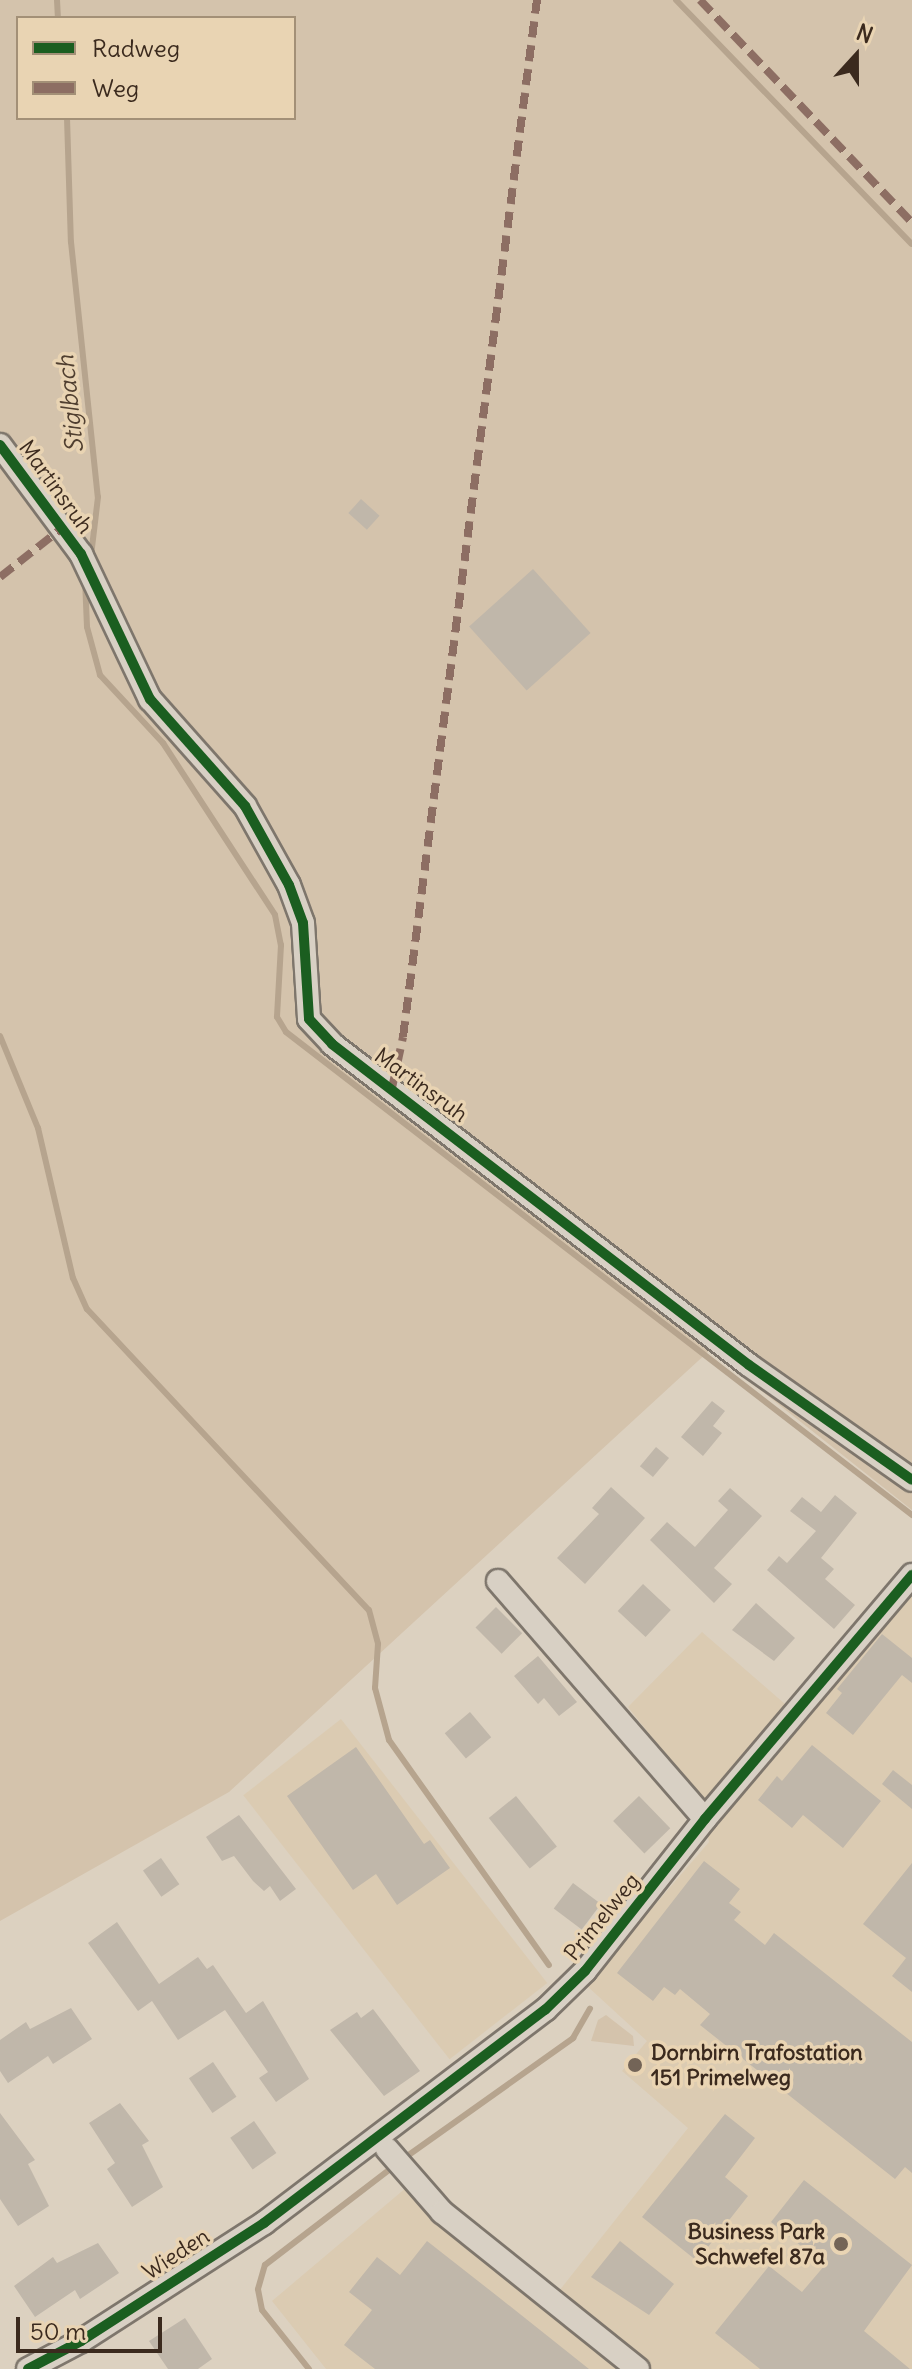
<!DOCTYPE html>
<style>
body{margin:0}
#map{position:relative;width:912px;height:2369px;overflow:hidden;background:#dcd1c0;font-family:Delius,sans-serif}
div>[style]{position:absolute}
.built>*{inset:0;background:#dbcbb2;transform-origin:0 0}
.green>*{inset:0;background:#d4c3ac}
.stream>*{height:6px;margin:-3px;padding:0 3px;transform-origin:3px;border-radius:3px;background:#b6a48e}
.building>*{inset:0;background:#c0b7aa;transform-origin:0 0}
.roads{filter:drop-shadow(2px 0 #7e766c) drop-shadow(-2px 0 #7e766c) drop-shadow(0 2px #7e766c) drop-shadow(0 -2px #7e766c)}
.minor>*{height:22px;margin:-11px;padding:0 11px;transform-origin:11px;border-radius:11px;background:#d8d0c4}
.quiet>*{height:8px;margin-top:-4px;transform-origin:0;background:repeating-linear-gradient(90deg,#8d6e63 0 16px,transparent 0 24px)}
.cycleway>*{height:10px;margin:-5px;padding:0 5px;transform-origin:5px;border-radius:5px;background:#1b5e20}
.dots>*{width:22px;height:22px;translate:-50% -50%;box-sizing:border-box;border:4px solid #e9d4b3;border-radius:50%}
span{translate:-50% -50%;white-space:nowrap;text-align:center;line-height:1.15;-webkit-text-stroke:7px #e9d4b3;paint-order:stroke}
.street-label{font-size:22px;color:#3b2a1e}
.poi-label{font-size:22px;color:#3b2a1e;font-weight:700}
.left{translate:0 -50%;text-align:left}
.right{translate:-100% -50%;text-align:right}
.water-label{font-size:24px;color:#503f30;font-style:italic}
.legend{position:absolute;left:16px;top:16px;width:280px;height:104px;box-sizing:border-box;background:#e9d4b3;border:2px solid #a39077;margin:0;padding:10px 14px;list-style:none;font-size:24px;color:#3b2a1e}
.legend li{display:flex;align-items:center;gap:16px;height:40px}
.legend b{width:40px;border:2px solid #a39077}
.north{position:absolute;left:816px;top:16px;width:80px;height:80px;-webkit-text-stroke:6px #e9d4b3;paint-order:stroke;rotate:21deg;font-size:22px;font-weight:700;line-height:32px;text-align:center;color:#3b2a1e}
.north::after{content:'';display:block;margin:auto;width:28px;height:36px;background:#3b2a1e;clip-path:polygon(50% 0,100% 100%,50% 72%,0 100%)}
.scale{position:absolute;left:16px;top:2317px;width:146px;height:36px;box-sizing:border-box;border:4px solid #3b2a1e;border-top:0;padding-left:10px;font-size:24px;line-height:28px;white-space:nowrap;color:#3b2a1e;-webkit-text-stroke:6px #e9d4b3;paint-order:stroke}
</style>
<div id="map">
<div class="built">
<i style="clip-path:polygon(912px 1590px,912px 2369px,326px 2369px,272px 2301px,420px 2176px,559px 2291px,688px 2128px,622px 2071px,647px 2041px,586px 1985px,709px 1842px,700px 1798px,628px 1707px,702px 1632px,785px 1704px,805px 1712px)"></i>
<i style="left:341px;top:1719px;width:335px;height:124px;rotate:52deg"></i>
</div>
<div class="green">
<i style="clip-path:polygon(evenodd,0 0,912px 0,912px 1510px,710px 1350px,229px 1792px,0 1921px,0 0,18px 18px,294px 18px,294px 118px,18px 118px,18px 18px)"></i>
<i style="clip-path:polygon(606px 2015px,633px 2036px,634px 2046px,591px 2041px,598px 2020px)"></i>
</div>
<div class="stream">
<i style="left:57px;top:0;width:18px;rotate:87deg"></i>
<i style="left:676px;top:0;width:339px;rotate:46deg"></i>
<i style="left:67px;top:118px;width:124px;rotate:88.2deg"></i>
<i style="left:71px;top:242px;width:256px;rotate:84deg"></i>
<i style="left:98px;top:497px;width:59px;rotate:96.8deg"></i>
<i style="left:85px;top:579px;width:48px;rotate:87.6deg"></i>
<i style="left:87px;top:627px;width:50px;rotate:74.8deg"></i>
<i style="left:100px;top:675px;width:93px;rotate:47.2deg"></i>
<i style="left:163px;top:743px;width:205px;rotate:56.9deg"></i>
<i style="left:275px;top:915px;width:31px;rotate:79deg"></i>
<i style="left:281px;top:945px;width:72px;rotate:93.2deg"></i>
<i style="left:277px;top:1017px;width:17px;rotate:59deg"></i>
<i style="left:286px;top:1032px;width:791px;rotate:37.65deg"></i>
<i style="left:0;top:1036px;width:100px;rotate:67.6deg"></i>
<i style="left:38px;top:1128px;width:154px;rotate:76.9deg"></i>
<i style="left:73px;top:1278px;width:34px;rotate:66deg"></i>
<i style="left:87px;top:1309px;width:412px;rotate:46.9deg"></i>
<i style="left:369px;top:1610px;width:35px;rotate:75deg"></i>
<i style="left:378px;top:1644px;width:44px;rotate:93.9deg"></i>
<i style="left:375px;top:1688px;width:54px;rotate:74.9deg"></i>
<i style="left:389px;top:1740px;width:276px;rotate:54.6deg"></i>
<i style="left:403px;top:2159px;width:209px;rotate:-35.4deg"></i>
<i style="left:573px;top:2038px;width:34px;rotate:-60deg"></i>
<i style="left:309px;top:2369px;width:75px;rotate:-128.5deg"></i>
<i style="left:262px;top:2310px;width:21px;rotate:-101deg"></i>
<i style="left:258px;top:2289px;width:25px;rotate:-74deg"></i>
<i style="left:265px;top:2265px;width:163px;rotate:-37.5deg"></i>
</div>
<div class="building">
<i style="left:361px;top:499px;width:25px;height:19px;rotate:42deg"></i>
<i style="left:533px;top:569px;width:86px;height:86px;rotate:48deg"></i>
<i style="clip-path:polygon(712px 1401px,725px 1411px,713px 1426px,722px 1433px,703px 1456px,681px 1437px)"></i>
<i style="left:656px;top:1447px;width:17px;height:25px;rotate:40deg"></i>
<i style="clip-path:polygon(611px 1487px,645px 1518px,585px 1584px,557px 1558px,599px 1514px,592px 1508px)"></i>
<i style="clip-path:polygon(730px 1488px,762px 1516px,714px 1568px,732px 1584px,714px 1603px,650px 1540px,667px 1522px,695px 1547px,728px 1510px,718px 1501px)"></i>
<i style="clip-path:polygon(835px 1495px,857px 1513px,821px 1558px,834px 1569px,825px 1579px,855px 1605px,834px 1629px,767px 1570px,779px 1556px,787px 1563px,816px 1531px,790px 1511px,802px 1497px,821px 1512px)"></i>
<i style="left:643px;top:1584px;width:38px;height:37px;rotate:43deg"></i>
<i style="clip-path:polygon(756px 1603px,795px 1638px,774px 1661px,732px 1630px)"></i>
<i style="left:496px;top:1607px;width:37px;height:29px;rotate:45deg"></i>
<i style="clip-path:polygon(882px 1634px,912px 1658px,912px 1683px,902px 1675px,853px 1735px,826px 1713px,842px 1693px,837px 1689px)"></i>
<i style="clip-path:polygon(538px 1656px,577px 1702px,559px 1716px,544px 1698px,538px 1704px,514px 1676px)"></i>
<i style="left:470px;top:1712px;width:33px;height:33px;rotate:50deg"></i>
<i style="clip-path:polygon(812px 1745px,881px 1801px,843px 1848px,803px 1815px,792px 1828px,758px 1800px,777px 1776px,782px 1781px)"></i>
<i style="clip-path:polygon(356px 1747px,424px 1844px,430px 1840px,450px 1868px,397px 1905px,376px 1874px,353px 1890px,287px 1796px)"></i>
<i style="clip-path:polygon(893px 1770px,912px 1785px,912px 1809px,882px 1784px)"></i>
<i style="left:516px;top:1796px;width:65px;height:35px;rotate:51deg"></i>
<i style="left:639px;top:1796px;width:45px;height:36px;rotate:46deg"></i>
<i style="clip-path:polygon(239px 1815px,296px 1889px,280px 1901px,270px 1886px,264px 1891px,253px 1881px,234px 1856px,222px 1861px,206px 1837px)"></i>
<i style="left:161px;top:1858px;width:32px;height:22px;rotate:55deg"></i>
<i style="clip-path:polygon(704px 1861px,740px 1889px,729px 1903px,741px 1912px,734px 1920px,765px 1945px,774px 1933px,912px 2042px,912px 2173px,905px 2167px,895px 2179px,700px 2025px,710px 2014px,680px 1989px,675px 1995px,664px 1987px,653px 2001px,617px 1973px)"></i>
<i style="clip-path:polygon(912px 1863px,912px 1992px,892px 1976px,906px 1958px,863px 1924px)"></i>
<i style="left:573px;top:1883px;width:35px;height:32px;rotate:37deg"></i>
<i style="clip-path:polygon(117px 1922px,159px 1984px,198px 1957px,207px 1969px,213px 1965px,246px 2013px,263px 2001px,309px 2079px,276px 2102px,259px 2078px,268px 2072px,225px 2010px,178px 2040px,152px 2001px,138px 2011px,88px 1943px)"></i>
<i style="clip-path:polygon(71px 2008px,92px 2039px,53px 2064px,48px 2056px,8px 2083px,0 2071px,0 2040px,26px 2022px,30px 2029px)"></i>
<i style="clip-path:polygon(373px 2009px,420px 2071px,384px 2096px,330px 2030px,357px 2012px,361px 2018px)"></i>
<i style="left:213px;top:2062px;width:42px;height:29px;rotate:56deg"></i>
<i style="clip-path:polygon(120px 2103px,149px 2141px,142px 2145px,163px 2187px,132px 2207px,107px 2169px,115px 2163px,89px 2123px)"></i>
<i style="clip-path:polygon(0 2113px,35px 2160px,28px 2164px,49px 2206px,18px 2226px,0 2199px)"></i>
<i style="clip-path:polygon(725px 2114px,755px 2138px,725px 2177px,748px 2196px,697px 2261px,642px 2217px)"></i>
<i style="left:254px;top:2121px;width:39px;height:29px;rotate:55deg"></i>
<i style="clip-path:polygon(804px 2180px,912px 2265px,864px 2331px,910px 2369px,760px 2369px,715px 2333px,769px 2266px,802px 2292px,825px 2265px,771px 2222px)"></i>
<i style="clip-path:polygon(427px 2241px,501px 2299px,589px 2369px,375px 2369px,344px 2345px,372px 2310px,349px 2292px,377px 2257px,400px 2275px)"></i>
<i style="clip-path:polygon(620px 2241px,674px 2284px,649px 2315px,591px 2277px)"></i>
<i style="clip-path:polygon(98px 2243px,119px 2273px,80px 2299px,75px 2290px,35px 2317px,14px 2286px,53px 2257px,57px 2263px)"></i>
<i style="clip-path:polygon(185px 2318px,212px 2359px,198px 2369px,168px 2369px,149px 2341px)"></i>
</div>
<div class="roads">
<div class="minor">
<i style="left:0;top:445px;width:136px;rotate:53.4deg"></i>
<i style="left:81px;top:554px;width:161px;rotate:64.6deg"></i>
<i style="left:150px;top:699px;width:143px;rotate:48.4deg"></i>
<i style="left:245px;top:806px;width:90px;rotate:60.9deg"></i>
<i style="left:289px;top:885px;width:40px;rotate:69.8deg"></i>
<i style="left:303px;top:923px;width:96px;rotate:86.4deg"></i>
<i style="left:309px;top:1019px;width:34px;rotate:47deg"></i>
<i style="left:332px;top:1044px;width:526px;rotate:37.59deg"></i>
<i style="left:749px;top:1365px;width:199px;rotate:35.2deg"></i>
<i style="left:498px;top:1581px;width:315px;rotate:49deg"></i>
<i style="left:387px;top:2149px;width:84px;rotate:48.9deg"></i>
<i style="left:442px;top:2212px;width:251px;rotate:38.7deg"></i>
<i style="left:28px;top:2369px;width:60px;rotate:-27.8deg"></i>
<i style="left:81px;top:2341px;width:218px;rotate:-32.8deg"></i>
<i style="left:264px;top:2223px;width:353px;rotate:-37.2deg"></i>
<i style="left:545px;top:2010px;width:56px;rotate:-44.3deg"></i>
<i style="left:585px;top:1971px;width:194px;rotate:-51.7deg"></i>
<i style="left:705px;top:1819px;width:320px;rotate:-49.7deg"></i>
</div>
</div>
<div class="quiet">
<i style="left:700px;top:0;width:308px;rotate:46.4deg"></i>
<i style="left:0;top:577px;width:79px;rotate:-38.3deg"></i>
<i style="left:392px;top:1088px;width:52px;rotate:-77.8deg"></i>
<i style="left:403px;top:1037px;width:1046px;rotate:-82.64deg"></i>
</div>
<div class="cycleway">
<i style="left:0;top:445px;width:136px;rotate:53.4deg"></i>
<i style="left:81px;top:554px;width:161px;rotate:64.6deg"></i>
<i style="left:150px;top:699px;width:143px;rotate:48.4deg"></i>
<i style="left:245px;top:806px;width:90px;rotate:60.9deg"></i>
<i style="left:289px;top:885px;width:40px;rotate:69.8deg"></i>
<i style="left:303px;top:923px;width:96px;rotate:86.4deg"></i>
<i style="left:309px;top:1019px;width:34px;rotate:47deg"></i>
<i style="left:332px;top:1044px;width:526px;rotate:37.59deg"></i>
<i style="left:749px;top:1365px;width:199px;rotate:35.2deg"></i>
<i style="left:28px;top:2369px;width:60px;rotate:-27.8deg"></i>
<i style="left:81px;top:2341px;width:218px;rotate:-32.8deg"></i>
<i style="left:264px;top:2223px;width:353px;rotate:-37.2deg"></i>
<i style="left:545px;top:2010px;width:56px;rotate:-44.3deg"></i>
<i style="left:585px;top:1971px;width:194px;rotate:-51.7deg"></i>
<i style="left:705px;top:1819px;width:320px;rotate:-49.7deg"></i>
</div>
<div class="dots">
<i style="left:635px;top:2065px;background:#736457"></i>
<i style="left:841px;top:2244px;background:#736457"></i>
</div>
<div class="street-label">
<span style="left:56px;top:487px;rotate:54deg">Martinsruh</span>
<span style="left:421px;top:1085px;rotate:36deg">Martinsruh</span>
<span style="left:602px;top:1917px;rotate:-51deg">Primelweg</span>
<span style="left:176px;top:2254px;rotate:-33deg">Wieden</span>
</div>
<div class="poi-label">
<span class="left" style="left:651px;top:2065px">Dornbirn Trafostation<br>151 Primelweg</span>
<span class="right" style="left:825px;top:2244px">Business Park<br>Schwefel 87a</span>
</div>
<div class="water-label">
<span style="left:70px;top:404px;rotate:-96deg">Stiglbach</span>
</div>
<ul class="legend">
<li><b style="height:10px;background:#1b5e20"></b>Radweg</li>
<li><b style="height:10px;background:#8d6e63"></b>Weg</li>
</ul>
<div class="north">N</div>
<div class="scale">50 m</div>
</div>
